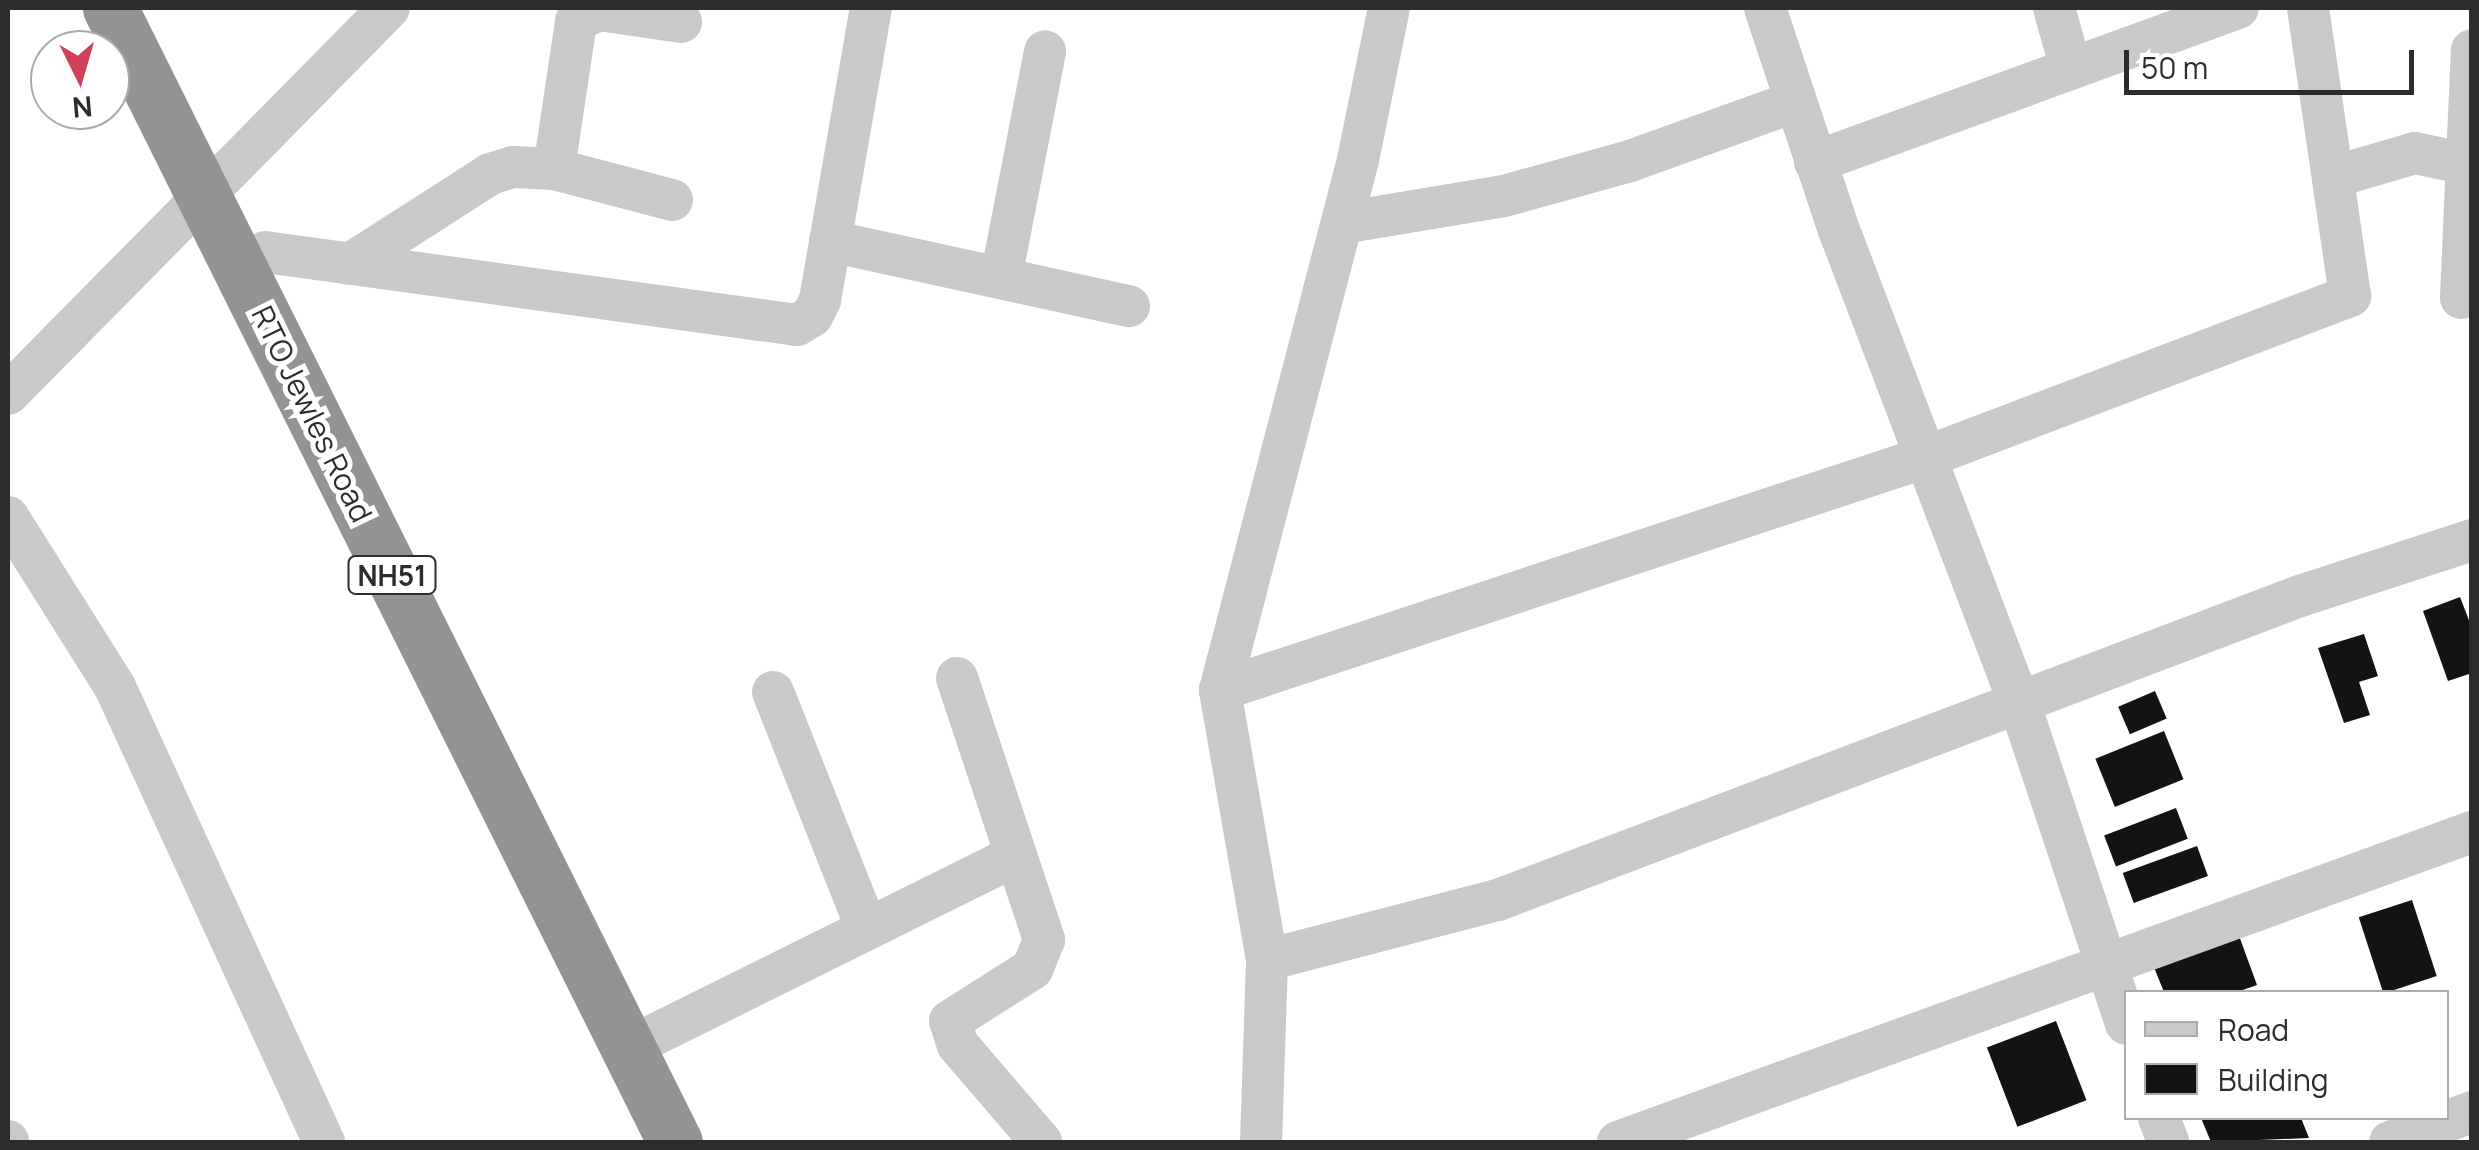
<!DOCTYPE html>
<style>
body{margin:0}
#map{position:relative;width:2479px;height:1150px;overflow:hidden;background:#fff;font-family:Manrope,sans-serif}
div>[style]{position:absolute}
.building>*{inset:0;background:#131313;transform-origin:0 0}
.street>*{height:42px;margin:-21px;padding:0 21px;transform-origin:21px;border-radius:21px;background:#c9c9c9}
.highway>*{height:55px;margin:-27.5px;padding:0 27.5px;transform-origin:27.5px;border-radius:27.5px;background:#939393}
span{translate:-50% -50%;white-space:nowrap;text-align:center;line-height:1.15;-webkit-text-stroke:10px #fff;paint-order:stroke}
.shield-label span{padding:2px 8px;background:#fff;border:2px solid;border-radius:8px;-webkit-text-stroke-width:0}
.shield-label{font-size:28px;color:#2c2c2c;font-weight:700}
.street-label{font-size:30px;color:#2c2c2c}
.frame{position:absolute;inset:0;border:10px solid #2c2c2c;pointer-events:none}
.legend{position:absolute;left:2124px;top:990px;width:325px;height:130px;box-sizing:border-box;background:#fff;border:2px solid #ababab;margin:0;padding:12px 18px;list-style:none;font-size:30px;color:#2c2c2c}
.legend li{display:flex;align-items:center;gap:20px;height:50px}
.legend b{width:50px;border:2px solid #ababab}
.north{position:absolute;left:30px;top:30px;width:100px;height:100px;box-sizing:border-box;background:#fff;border:2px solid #ababab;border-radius:50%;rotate:175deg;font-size:28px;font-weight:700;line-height:40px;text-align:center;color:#2c2c2c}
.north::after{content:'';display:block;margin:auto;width:35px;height:45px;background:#d1405b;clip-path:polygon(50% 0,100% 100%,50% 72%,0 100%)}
.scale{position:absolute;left:2124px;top:50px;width:290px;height:45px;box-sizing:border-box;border:5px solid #2c2c2c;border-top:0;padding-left:12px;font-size:30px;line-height:35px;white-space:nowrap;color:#2c2c2c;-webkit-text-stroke:8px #fff;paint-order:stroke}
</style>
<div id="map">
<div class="building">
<i style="clip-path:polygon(2460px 597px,2472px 628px,2472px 673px,2448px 681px,2423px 611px)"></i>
<i style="clip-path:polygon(2364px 634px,2378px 676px,2359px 682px,2370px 715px,2344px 723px,2318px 648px)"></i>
<i style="left:2155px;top:691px;width:30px;height:40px;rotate:67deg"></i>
<i style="left:2164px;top:731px;width:52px;height:74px;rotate:68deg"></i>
<i style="left:2176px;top:808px;width:33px;height:77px;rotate:69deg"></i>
<i style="left:2197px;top:846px;width:32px;height:79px;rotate:70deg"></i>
<i style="left:2412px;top:900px;width:80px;height:56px;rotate:72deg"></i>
<i style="clip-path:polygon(2238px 933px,2257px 985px,2237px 992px,2164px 992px,2153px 965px)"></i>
<i style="left:2056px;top:1021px;width:85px;height:74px;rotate:69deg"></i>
<i style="clip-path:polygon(2201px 1118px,2301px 1118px,2309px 1138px,2211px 1142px)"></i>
</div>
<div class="street">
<i style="left:1765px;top:8px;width:234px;rotate:71.6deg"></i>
<i style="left:1839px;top:230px;width:508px;rotate:69.14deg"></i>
<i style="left:2020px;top:705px;width:336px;rotate:71.6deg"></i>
<i style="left:2054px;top:8px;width:63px;rotate:74.4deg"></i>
<i style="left:1815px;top:162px;width:450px;rotate:-20deg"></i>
<i style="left:554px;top:169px;width:150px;rotate:-81.5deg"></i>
<i style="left:576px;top:21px;width:25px;rotate:-26deg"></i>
<i style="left:599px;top:10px;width:83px;rotate:8.3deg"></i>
<i style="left:2333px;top:177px;width:85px;rotate:-16.3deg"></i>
<i style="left:2415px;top:153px;width:58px;rotate:11.9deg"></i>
<i style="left:1342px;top:223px;width:164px;rotate:-9.5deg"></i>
<i style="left:1504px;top:196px;width:131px;rotate:-15.5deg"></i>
<i style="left:1630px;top:161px;width:174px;rotate:-19.8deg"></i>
<i style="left:830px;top:241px;width:306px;rotate:12.3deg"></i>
<i style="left:265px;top:252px;width:537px;rotate:7.81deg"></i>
<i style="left:797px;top:325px;width:17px;rotate:-31deg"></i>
<i style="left:812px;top:316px;width:18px;rotate:-63deg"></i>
<i style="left:820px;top:300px;width:296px;rotate:-80.1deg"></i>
<i style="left:350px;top:264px;width:166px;rotate:-32.7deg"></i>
<i style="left:490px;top:174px;width:24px;rotate:-17deg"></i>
<i style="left:513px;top:167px;width:41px;rotate:2.8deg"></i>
<i style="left:554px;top:169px;width:122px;rotate:14.7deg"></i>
<i style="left:1001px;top:278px;width:231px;rotate:-79deg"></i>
<i style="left:2461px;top:298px;width:248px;rotate:-87.5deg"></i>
<i style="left:8px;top:394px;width:542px;rotate:-45.37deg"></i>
<i style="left:8px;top:517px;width:201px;rotate:57.8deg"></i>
<i style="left:115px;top:687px;width:501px;rotate:65.33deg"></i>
<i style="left:957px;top:678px;width:276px;rotate:71.6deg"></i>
<i style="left:1044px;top:940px;width:31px;rotate:112deg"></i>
<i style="left:1032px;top:969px;width:97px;rotate:147.6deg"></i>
<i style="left:950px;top:1021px;width:25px;rotate:72deg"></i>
<i style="left:958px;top:1045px;width:128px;rotate:49.4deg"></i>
<i style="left:1220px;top:690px;width:548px;rotate:-75.41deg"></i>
<i style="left:1358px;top:160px;width:155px;rotate:-78.5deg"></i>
<i style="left:773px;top:692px;width:255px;rotate:68.4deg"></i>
<i style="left:1267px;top:960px;width:274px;rotate:-99.9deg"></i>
<i style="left:1220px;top:690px;width:743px;rotate:-18.26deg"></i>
<i style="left:1926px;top:457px;width:454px;rotate:-20.8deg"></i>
<i style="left:2350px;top:296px;width:291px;rotate:-98.3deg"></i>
<i style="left:654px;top:1035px;width:404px;rotate:-26.4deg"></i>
<i style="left:2159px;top:1118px;width:26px;rotate:69deg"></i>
<i style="left:8px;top:1141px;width:1px;rotate:90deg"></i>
<i style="left:1261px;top:1142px;width:182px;rotate:-88.1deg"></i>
<i style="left:1267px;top:960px;width:239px;rotate:-14.6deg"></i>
<i style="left:1498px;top:900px;width:858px;rotate:-20.76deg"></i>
<i style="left:2300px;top:596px;width:181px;rotate:-18deg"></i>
<i style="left:1618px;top:1142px;width:909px;rotate:-19.95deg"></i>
<i style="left:2390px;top:1142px;width:87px;rotate:-20.1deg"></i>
</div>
<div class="highway">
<i style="left:110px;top:8px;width:1267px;rotate:63.52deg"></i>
</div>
<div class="shield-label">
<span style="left:392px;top:575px">NH51</span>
</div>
<div class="street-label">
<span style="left:312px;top:414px;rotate:64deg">RTO Jewles Road</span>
</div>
<div class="frame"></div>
<ul class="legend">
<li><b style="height:12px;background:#c9c9c9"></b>Road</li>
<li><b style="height:28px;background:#131313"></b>Building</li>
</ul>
<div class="north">N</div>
<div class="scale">50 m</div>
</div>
